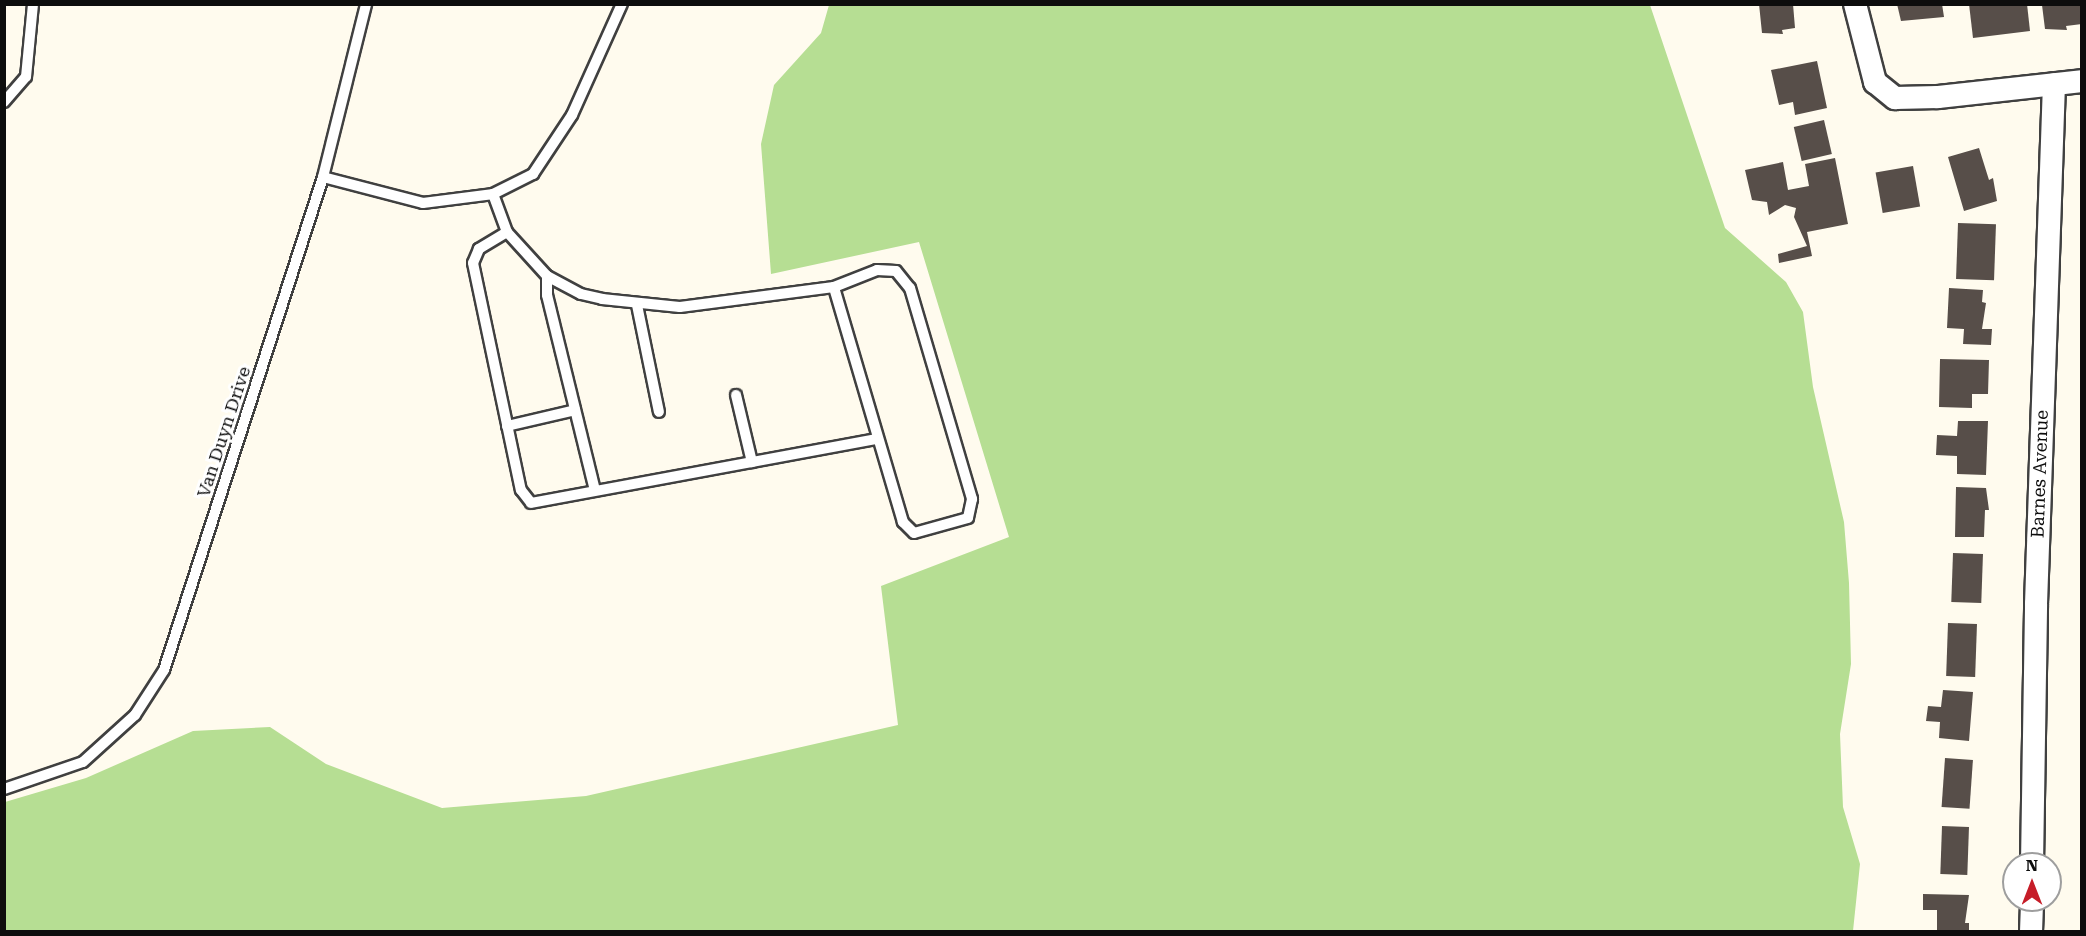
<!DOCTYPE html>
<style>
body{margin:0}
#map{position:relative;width:2086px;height:936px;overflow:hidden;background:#fffbee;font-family:"Roboto Serif",serif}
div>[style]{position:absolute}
.forest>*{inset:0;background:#b6de93}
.building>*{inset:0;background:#574e49;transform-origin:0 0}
.roads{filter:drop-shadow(2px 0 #404040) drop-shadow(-2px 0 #404040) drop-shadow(0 2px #404040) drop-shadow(0 -2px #404040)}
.lane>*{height:10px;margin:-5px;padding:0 5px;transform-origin:5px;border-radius:5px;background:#fff}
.street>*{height:22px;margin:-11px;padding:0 11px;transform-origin:11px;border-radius:11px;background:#fff}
span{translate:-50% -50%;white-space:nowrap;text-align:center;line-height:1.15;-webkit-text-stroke:6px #fff;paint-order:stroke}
.street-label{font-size:18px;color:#0d0d0d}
.frame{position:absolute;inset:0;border:6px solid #0d0d0d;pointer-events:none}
.north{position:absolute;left:2002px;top:852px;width:60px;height:60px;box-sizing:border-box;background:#fff;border:2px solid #9e9e9e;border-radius:50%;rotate:0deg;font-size:16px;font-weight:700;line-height:24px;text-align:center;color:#0d0d0d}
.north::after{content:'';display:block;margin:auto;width:21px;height:27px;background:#c61d28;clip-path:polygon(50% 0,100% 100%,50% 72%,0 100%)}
</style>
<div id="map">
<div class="forest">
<i style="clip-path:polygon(829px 5px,1650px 5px,1725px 228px,1786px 282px,1803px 312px,1813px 387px,1844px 522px,1849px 583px,1851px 664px,1840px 734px,1843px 807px,1860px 864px,1853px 931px,5px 931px,5px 802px,86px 778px,193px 731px,270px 727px,326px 764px,442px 808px,586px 796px,898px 725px,881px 586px,1009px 537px,919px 242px,771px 274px,761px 144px,774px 85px,821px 33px)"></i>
</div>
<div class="building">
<i style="clip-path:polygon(1759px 4px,1793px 4px,1795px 28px,1782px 30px,1783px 34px,1762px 33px)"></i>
<i style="clip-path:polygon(1897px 4px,1942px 4px,1944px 17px,1901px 21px)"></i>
<i style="clip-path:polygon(1969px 4px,2027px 4px,2030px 31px,1973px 38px)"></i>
<i style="clip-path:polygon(2042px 5px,2082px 5px,2082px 24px,2066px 26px,2067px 30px,2045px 29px)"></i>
<i style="clip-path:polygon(1817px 61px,1827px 108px,1795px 115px,1793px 102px,1779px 105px,1771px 70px)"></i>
<i style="left:1824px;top:120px;width:35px;height:31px;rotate:77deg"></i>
<i style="clip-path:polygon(1979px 148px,1989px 180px,1993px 178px,1997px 201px,1964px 211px,1948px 157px)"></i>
<i style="clip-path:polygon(1835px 158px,1848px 224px,1807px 232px,1812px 256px,1779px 263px,1778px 254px,1807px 246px,1794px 217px,1796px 208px,1785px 205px,1769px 215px,1767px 202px,1752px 200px,1745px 170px,1783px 162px,1788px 190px,1809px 186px,1805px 164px)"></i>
<i style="left:1913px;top:166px;width:41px;height:38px;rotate:80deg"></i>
<i style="left:1958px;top:223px;width:38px;height:56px;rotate:2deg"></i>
<i style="clip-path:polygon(1949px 288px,1983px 290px,1982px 302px,1986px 303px,1982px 329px,1992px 329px,1991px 345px,1963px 344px,1964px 329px,1947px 328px)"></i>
<i style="clip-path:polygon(1940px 359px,1989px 360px,1988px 394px,1972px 394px,1972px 408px,1939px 407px)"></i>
<i style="clip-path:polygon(1958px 421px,1988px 421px,1986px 475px,1957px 474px,1957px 456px,1936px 455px,1937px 435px,1957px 436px)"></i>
<i style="clip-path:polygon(1956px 487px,1986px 488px,1989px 510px,1985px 510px,1984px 537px,1955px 537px)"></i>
<i style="left:1953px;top:553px;width:30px;height:49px;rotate:2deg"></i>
<i style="left:1948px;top:623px;width:29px;height:53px;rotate:2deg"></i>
<i style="clip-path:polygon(1943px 690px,1973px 692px,1969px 741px,1939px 738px,1940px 722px,1926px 721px,1928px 706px,1941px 707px)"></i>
<i style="left:1945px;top:758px;width:28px;height:49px;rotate:4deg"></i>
<i style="left:1942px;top:826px;width:27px;height:48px;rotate:2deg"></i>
<i style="clip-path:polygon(1923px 894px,1969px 895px,1965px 923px,1969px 923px,1969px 932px,1937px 932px,1937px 910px,1923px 910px)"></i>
</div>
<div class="roads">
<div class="lane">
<i style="left:4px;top:102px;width:33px;rotate:-49deg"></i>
<i style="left:26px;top:77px;width:73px;rotate:-84.5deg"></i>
<i style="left:323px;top:177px;width:103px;rotate:14.6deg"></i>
<i style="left:423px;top:203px;width:71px;rotate:-7.3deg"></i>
<i style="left:493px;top:194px;width:45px;rotate:-26.6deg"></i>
<i style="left:533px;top:174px;width:71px;rotate:-56.5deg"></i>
<i style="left:572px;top:115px;width:122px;rotate:-65.8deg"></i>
<i style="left:493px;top:194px;width:40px;rotate:69.8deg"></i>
<i style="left:507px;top:232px;width:59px;rotate:47.7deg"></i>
<i style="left:547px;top:276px;width:38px;rotate:28deg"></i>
<i style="left:581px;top:294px;width:22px;rotate:13deg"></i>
<i style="left:602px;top:299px;width:78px;rotate:5.9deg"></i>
<i style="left:680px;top:307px;width:155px;rotate:-7.4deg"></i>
<i style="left:834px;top:287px;width:46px;rotate:-21.6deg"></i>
<i style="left:877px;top:270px;width:19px;rotate:3deg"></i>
<i style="left:896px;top:271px;width:22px;rotate:51deg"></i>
<i style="left:910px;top:288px;width:220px;rotate:73.6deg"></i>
<i style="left:972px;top:499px;width:19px;rotate:102deg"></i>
<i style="left:968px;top:518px;width:56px;rotate:164.5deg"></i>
<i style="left:914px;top:533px;width:16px;rotate:-135deg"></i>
<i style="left:903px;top:522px;width:245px;rotate:-106.4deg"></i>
<i style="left:507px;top:232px;width:33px;rotate:149deg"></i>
<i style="left:479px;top:249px;width:15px;rotate:113deg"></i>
<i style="left:473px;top:263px;width:232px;rotate:78.1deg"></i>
<i style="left:521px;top:490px;width:16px;rotate:52deg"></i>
<i style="left:531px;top:503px;width:351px;rotate:-10.5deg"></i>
<i style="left:547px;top:276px;width:19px;rotate:90deg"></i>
<i style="left:547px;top:295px;width:201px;rotate:76.2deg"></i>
<i style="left:637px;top:305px;width:109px;rotate:78.4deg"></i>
<i style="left:736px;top:395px;width:69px;rotate:76.6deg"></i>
<i style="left:507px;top:426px;width:70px;rotate:-13.2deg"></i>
<i style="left:4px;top:789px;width:83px;rotate:-18.9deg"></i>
<i style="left:83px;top:762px;width:70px;rotate:-42.1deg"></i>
<i style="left:135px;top:715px;width:54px;rotate:-57.2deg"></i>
<i style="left:164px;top:670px;width:518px;rotate:-72.12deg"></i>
<i style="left:323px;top:177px;width:178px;rotate:-76deg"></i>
</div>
<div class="street">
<i style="left:1855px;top:4px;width:81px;rotate:75.6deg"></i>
<i style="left:1875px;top:82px;width:26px;rotate:39deg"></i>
<i style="left:1895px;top:98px;width:43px;rotate:-1.3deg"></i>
<i style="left:1938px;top:97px;width:145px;rotate:-6.3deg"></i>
<i style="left:2032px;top:864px;width:260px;rotate:-89.1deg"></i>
<i style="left:2036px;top:604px;width:520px;rotate:-88.02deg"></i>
<i style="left:2031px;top:932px;width:32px;rotate:-88deg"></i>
</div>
</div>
<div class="street-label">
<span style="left:224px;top:432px;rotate:-72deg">Van Duyn Drive</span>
<span style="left:2040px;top:474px;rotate:-88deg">Barnes Avenue</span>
</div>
<div class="frame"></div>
<div class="north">N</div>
</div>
